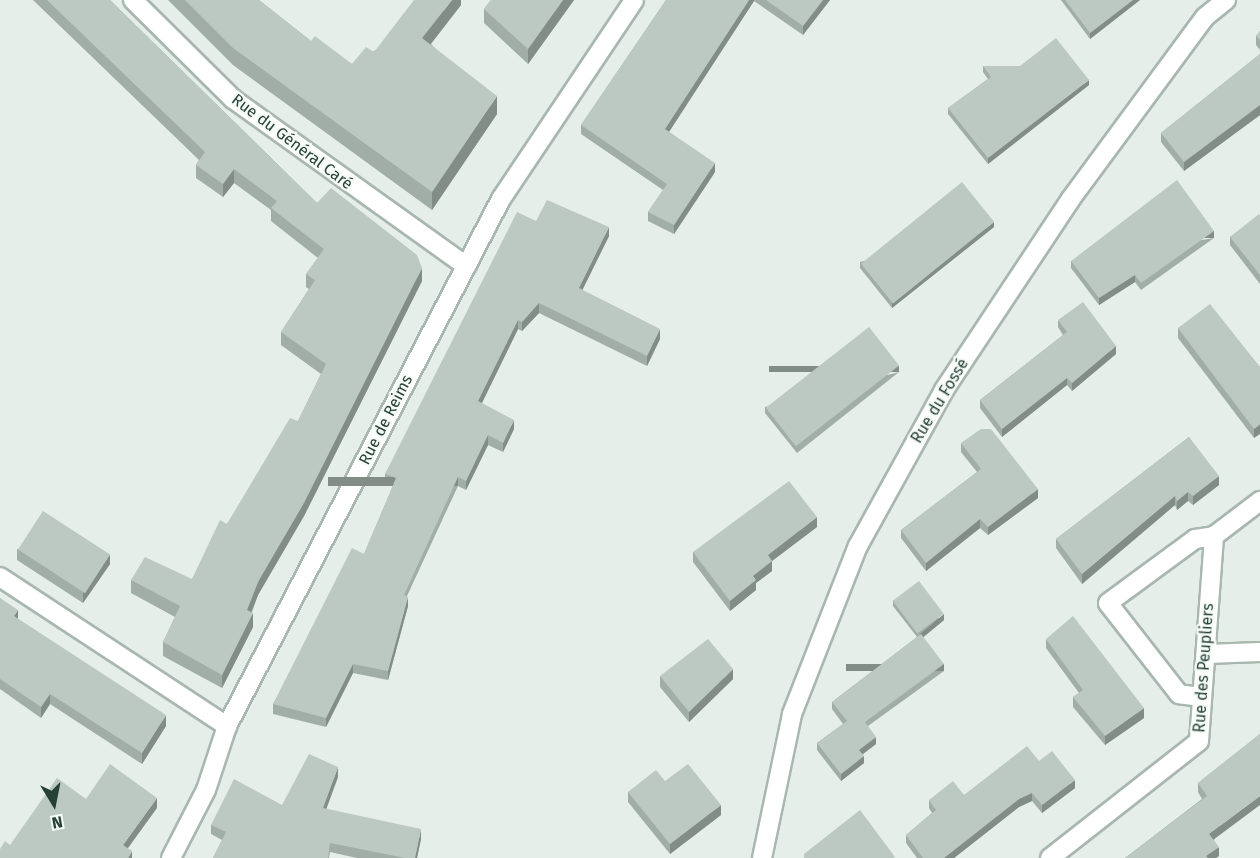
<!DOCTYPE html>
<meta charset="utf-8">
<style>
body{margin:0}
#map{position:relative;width:1260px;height:858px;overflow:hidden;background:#e6eee9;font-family:"Fira Sans",sans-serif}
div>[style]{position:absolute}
.roads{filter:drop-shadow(2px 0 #a8b7af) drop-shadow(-2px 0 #a8b7af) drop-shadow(0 2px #a8b7af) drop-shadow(0 -2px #a8b7af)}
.lane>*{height:18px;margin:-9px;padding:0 9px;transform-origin:9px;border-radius:9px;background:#fff}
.street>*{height:18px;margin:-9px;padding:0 9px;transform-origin:9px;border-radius:9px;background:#fff}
.wall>*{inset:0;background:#a1ada7}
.shaded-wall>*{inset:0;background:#838d88;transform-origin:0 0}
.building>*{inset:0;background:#bbc9c2;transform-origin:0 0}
span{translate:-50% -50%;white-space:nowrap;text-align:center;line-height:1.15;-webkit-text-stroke:4.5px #f7fbf8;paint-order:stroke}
.street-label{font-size:16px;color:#254135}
.north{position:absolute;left:24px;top:774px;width:60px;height:60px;-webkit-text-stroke:4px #f7fbf8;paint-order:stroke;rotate:170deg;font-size:16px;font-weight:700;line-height:24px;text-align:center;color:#254135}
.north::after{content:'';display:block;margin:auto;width:21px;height:27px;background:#254135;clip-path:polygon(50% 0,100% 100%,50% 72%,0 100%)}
</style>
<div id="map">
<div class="roads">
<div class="lane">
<i style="left:1206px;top:654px;width:54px;rotate:-2.1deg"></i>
<i style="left:1202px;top:697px;width:23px;rotate:-173deg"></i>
<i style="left:1179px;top:694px;width:115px;rotate:-128deg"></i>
<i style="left:1108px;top:603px;width:108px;rotate:-36.3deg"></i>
<i style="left:1195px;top:539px;width:19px;rotate:-9deg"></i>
</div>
<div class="street">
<i style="left:133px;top:0;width:141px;rotate:44.7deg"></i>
<i style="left:233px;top:99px;width:287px;rotate:35.6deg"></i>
<i style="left:0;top:577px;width:272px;rotate:33.3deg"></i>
<i style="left:171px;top:858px;width:76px;rotate:-62.8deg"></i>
<i style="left:206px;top:790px;width:67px;rotate:-71.8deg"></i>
<i style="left:227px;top:726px;width:594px;rotate:-62.53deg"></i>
<i style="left:501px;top:199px;width:239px;rotate:-56.2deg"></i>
<i style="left:762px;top:858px;width:147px;rotate:-78.2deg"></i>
<i style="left:792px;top:714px;width:180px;rotate:-68.6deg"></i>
<i style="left:858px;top:546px;width:178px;rotate:-61.1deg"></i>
<i style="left:944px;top:390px;width:228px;rotate:-56.4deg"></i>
<i style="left:1070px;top:200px;width:227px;rotate:-53.6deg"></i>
<i style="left:1205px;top:17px;width:27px;rotate:-39deg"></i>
<i style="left:1050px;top:858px;width:189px;rotate:-38.1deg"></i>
<i style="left:1199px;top:741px;width:206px;rotate:-85.8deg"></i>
<i style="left:1214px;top:536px;width:58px;rotate:-37.3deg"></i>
</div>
</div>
<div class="wall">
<i style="clip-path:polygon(33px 0,110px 0,317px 203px,422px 281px,304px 516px,258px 595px,252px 612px,253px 627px,222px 688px,163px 656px,163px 642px,175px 617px,131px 593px,131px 580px,192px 579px,227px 524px,298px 421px,321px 374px,281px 345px,281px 332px,309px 289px,306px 287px,306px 274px,318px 258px,271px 221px,271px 210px,234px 183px,223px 197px,196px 178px,196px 165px,199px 160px)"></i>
<i style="clip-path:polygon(168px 0,259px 0,311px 41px,352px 64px,461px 0,461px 5px,431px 44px,497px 114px,432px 210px,233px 65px)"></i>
<i style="clip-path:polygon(491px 0,574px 0,528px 64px,484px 23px,484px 9px)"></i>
<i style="clip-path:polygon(666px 0,830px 0,803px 35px,754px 1px,669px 132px,715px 172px,674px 234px,648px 221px,648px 212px,663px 190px,581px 134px,581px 125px)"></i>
<i style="clip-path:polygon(1061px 0,1140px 0,1090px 39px)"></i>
<i style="clip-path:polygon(1260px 31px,1260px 50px,1256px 45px,1256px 36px)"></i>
<i style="clip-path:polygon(1260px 54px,1260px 115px,1184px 171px,1161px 142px,1161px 133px)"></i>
<i style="clip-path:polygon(983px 66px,1020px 66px,1089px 85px,988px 164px,948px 114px,948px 108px,988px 79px,983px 72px)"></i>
<i style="clip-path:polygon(1260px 216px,1260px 284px,1230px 245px,1230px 237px)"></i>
<i style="clip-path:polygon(536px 221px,609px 236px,582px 290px,660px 339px,647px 366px,539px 313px,522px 331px,518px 329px,482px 403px,514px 429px,503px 452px,488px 445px,466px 490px,458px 486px,407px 596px,408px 606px,388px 680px,353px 673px,326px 727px,273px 714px,273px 704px,364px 554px,393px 486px,385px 483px,385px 474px)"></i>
<i style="clip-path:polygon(994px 227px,892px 308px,860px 268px,860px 262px)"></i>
<i style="clip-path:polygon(1214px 238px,1141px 290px,1135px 282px,1099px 305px,1071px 268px,1071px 261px)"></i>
<i style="clip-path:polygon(1058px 320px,1116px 354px,1072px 391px,1067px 385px,1002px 437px,980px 408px,980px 400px,1063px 335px,1058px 327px)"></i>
<i style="clip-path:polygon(1178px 328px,1260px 367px,1254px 438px,1178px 338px)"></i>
<i style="clip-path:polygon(899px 372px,797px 453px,765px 413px,765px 407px)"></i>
<i style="clip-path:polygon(1189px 437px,1219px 485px,1193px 505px,1188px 501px,1177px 510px,1175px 505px,1082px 584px,1056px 548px,1056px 539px)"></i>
<i style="clip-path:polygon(961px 443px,1038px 498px,988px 535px,980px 528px,926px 571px,901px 538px,901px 530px,977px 472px,961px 452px)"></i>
<i style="clip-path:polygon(817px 527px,772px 561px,772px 571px,756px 583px,756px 590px,730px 611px,693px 562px,693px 552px)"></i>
<i style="clip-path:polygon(17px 549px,110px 564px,83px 603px,17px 560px)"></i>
<i style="clip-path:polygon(0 598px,18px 619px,166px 726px,142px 764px,50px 704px,41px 718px,0 689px)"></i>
<i style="clip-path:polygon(893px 601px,944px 620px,923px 637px,944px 671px,868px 726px,876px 744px,863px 754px,864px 763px,841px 781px,817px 750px,817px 743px,843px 724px,832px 709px,832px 702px,917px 637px,893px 606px)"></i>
<i style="clip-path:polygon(1046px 639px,1144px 718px,1105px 745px,1073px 707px,1073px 697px,1079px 693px,1046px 648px)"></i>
<i style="clip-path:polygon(660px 676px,733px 679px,689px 722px,660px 687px)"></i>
<i style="clip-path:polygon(1260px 734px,1214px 840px,1219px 856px,1216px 858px,1125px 858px,1202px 799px,1198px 792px,1198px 783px)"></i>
<i style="clip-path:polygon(1039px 761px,1075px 788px,1042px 813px,1032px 801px,1019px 807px,954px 858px,917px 858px,906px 843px,906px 835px,932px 813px,929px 808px,929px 800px,964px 795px)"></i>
<i style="clip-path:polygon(338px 777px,326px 809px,421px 839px,417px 858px,357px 858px,330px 852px,329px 858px,213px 858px,222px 840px,211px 834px,211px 825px,282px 805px)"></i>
<i style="clip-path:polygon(665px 781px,721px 815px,670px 854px,628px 802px,628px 792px)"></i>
</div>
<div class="shaded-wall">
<i style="clip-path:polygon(452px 0,461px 0,461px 5px,422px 55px,422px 38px)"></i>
<i style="clip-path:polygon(563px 0,574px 0,528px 64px,528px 49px)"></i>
<i style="clip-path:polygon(749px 0,754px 0,754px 1px,665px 138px,665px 129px)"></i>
<i style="clip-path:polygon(823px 0,830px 0,803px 35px,803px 26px)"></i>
<i style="clip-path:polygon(1133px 0,1140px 0,1090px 39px,1090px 33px)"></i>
<i style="clip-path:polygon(1089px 80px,1089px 85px,988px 164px,988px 158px)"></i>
<i style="clip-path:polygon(497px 96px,497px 114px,432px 210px,432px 192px)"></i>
<i style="clip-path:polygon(1260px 105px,1260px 115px,1184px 171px,1184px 162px)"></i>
<i style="clip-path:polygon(715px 163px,715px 172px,674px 234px,674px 225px)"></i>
<i style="clip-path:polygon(234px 169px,234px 183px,223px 197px,223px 184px)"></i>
<i style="clip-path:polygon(994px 222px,994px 227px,892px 308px,892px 302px)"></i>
<i style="clip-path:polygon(609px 227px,609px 236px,579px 297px,579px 288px)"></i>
<i style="left:1214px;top:231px;width:7px;height:90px;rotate:90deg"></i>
<i style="clip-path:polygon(422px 268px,422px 281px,304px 516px,258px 595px,247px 623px,247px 610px,258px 582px)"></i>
<i style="clip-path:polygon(1135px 275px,1135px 282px,1099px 305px,1099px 298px)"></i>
<i style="clip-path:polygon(539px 303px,539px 313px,522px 331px,522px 322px)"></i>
<i style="clip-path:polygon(518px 320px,518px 329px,478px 411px,478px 401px)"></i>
<i style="clip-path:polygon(660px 329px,660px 339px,647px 366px,647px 356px)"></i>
<i style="clip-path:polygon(1116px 346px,1116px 354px,1072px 391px,1072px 383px)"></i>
<i style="left:899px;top:366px;width:6px;height:130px;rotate:90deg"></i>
<i style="clip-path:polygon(1067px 378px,1067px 385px,1002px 437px,1002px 429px)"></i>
<i style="clip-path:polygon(514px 420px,514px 429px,503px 452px,503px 443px)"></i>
<i style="clip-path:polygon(1260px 424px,1260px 434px,1254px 438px,1254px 429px)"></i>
<i style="clip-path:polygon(488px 435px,488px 445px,466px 490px,466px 481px)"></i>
<i style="clip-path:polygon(1219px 476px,1219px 485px,1193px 505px,1193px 496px)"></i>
<i style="left:458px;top:477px;width:9px;height:130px;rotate:90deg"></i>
<i style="clip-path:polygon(1038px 489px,1038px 498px,988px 535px,988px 527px)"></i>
<i style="clip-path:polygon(1188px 492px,1188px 501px,1177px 510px,1177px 501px)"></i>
<i style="clip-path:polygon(1175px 496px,1175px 505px,1082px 584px,1082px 574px)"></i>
<i style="clip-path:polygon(817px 517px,817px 527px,772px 561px,772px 571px,756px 583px,756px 590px,730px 611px,730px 601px,753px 576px,768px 555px)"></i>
<i style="clip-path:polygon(980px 519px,980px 528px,926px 571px,926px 563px)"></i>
<i style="clip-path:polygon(110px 554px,110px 564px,83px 603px,83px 593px)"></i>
<i style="clip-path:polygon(408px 597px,408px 606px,388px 680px,388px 671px)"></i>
<i style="clip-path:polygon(18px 610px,18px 620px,14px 616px)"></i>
<i style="clip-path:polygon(253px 613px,253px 627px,222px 688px,222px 675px)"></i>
<i style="clip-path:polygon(944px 614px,944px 620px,920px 640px,920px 634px)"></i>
<i style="clip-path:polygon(353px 664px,353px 673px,326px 727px,326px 718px)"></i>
<i style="left:944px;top:664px;width:7px;height:98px;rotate:90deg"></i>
<i style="clip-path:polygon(733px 669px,733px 679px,689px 722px,689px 712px)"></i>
<i style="clip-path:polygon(50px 694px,50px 704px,41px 718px,41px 707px)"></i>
<i style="clip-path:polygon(1144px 708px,1144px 718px,1105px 745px,1105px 736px)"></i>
<i style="clip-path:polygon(166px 715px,166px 726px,142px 764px,142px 753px)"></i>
<i style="clip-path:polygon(876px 737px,876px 744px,859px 757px,859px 750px)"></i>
<i style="clip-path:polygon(864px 756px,864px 763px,841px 781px,841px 774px)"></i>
<i style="clip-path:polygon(338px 767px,338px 777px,323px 818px,323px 808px)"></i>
<i style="clip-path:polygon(1075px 780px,1075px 788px,1042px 813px,1042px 805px)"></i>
<i style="clip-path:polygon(1032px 793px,1032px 801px,1019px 807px,954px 858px,944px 858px,1019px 799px)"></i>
<i style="clip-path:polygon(1260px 796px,1260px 805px,1209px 843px,1209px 834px)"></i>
<i style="clip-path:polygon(157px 798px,157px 808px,123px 855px,123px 845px)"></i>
<i style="clip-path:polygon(721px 805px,721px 815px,670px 854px,670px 844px)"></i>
<i style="clip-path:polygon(421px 829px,421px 839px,417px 858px,415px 858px)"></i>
<i style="clip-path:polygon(1219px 847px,1219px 856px,1216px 858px,1206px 858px,1206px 856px)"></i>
<i style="clip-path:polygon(132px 851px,132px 858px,128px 858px)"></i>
</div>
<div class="building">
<i style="clip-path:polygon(47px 0,110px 0,317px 203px,331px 188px,417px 255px,422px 268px,304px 503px,258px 582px,247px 610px,253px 613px,222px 675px,163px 642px,180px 606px,131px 580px,145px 557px,192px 579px,220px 520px,227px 524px,290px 418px,298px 421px,326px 364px,281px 332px,315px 280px,306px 274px,324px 249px,271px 208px,277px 201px,234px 169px,223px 184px,196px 165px,205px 152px)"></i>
<i style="clip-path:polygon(185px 0,259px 0,311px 41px,315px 36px,352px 64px,366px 47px,374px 52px,414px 0,452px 0,422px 38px,497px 96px,432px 192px,233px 48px)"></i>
<i style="clip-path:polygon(491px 0,563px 0,528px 49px,484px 9px)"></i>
<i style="clip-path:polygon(666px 0,749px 0,665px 129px,715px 163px,674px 225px,648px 212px,667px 184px,581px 125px)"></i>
<i style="clip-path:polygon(766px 0,823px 0,803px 26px)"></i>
<i style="clip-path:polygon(1065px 0,1133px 0,1090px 33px)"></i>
<i style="clip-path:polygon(1260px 31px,1260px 40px,1256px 36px)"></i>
<i style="clip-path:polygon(1056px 38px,1089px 80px,988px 158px,948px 108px,991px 77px,983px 66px,1020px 66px)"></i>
<i style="clip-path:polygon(1260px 54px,1260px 105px,1184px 162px,1161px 133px)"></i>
<i style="clip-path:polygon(1177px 180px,1214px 231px,1141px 283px,1135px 275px,1099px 298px,1071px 261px)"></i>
<i style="left:962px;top:182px;width:51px;height:130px;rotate:51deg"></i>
<i style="clip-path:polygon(547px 200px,609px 227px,579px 288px,660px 329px,647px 356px,539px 303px,522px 322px,518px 320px,478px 401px,514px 420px,503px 443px,488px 435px,466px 481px,458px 477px,404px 595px,408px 597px,388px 671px,353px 664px,326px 718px,273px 704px,352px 548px,364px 554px,396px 478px,385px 474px,517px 212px,536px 221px)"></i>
<i style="clip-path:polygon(1259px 214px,1260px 216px,1260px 275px,1230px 237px)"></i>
<i style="clip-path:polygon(1083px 302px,1116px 346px,1072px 383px,1067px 378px,1002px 429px,980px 400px,1067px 332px,1058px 320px)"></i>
<i style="clip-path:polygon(1210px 304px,1260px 367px,1260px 424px,1254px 429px,1178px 328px)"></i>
<i style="left:869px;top:327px;width:49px;height:131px;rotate:52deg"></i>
<i style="clip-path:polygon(981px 429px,991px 429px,1038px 489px,988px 527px,980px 519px,926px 563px,901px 530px,981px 469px,961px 443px)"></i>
<i style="clip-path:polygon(1189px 437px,1219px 476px,1193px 496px,1188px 492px,1177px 501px,1175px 496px,1082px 574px,1056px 539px)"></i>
<i style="clip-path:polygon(789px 481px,817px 517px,768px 555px,772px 561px,753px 576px,756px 580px,730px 601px,693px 552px)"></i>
<i style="left:43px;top:511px;width:80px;height:46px;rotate:33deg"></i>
<i style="left:919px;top:581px;width:41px;height:33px;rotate:53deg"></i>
<i style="clip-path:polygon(0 598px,18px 610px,14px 616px,166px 715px,142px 753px,50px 694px,41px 707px,0 679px)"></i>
<i style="clip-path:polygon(1073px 616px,1144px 708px,1105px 736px,1073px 697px,1083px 690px,1046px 639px)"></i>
<i style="clip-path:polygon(921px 634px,944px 664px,865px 722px,876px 737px,859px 750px,864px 756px,841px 774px,817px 743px,847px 721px,832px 702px)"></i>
<i style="clip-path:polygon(708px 639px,733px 669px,689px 712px,660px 676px)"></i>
<i style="clip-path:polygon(1260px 734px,1260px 796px,1209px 834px,1219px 847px,1206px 856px,1208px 858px,1125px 858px,1207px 796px,1198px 783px)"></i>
<i style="clip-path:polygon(1027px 746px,1039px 761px,1052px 751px,1075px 780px,1042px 805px,1032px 793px,1019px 799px,944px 858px,923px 858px,906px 835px,936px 810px,929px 800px,953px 781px,964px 795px)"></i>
<i style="clip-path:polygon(309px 754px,338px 767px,323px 808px,421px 829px,415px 858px,405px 858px,330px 843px,328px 858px,213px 858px,226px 832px,211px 825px,234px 779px,282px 805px)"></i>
<i style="clip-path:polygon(110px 764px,157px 798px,123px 845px,132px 851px,128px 858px,0 858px,0 849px,5px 841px,10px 845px,57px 778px,86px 799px)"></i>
<i style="clip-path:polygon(688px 764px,721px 805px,670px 844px,628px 792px,656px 770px,665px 781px)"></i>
<i style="clip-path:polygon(860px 810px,895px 857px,893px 858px,804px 858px,804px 854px)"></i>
</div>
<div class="street-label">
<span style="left:292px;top:142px;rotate:37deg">Rue du Général Caré</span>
<span style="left:940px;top:401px;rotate:-59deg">Rue du Fossé</span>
<span style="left:386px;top:420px;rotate:-63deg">Rue de Reims</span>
<span style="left:1204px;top:668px;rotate:-86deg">Rue des Peupliers</span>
</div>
<div class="north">N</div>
</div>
